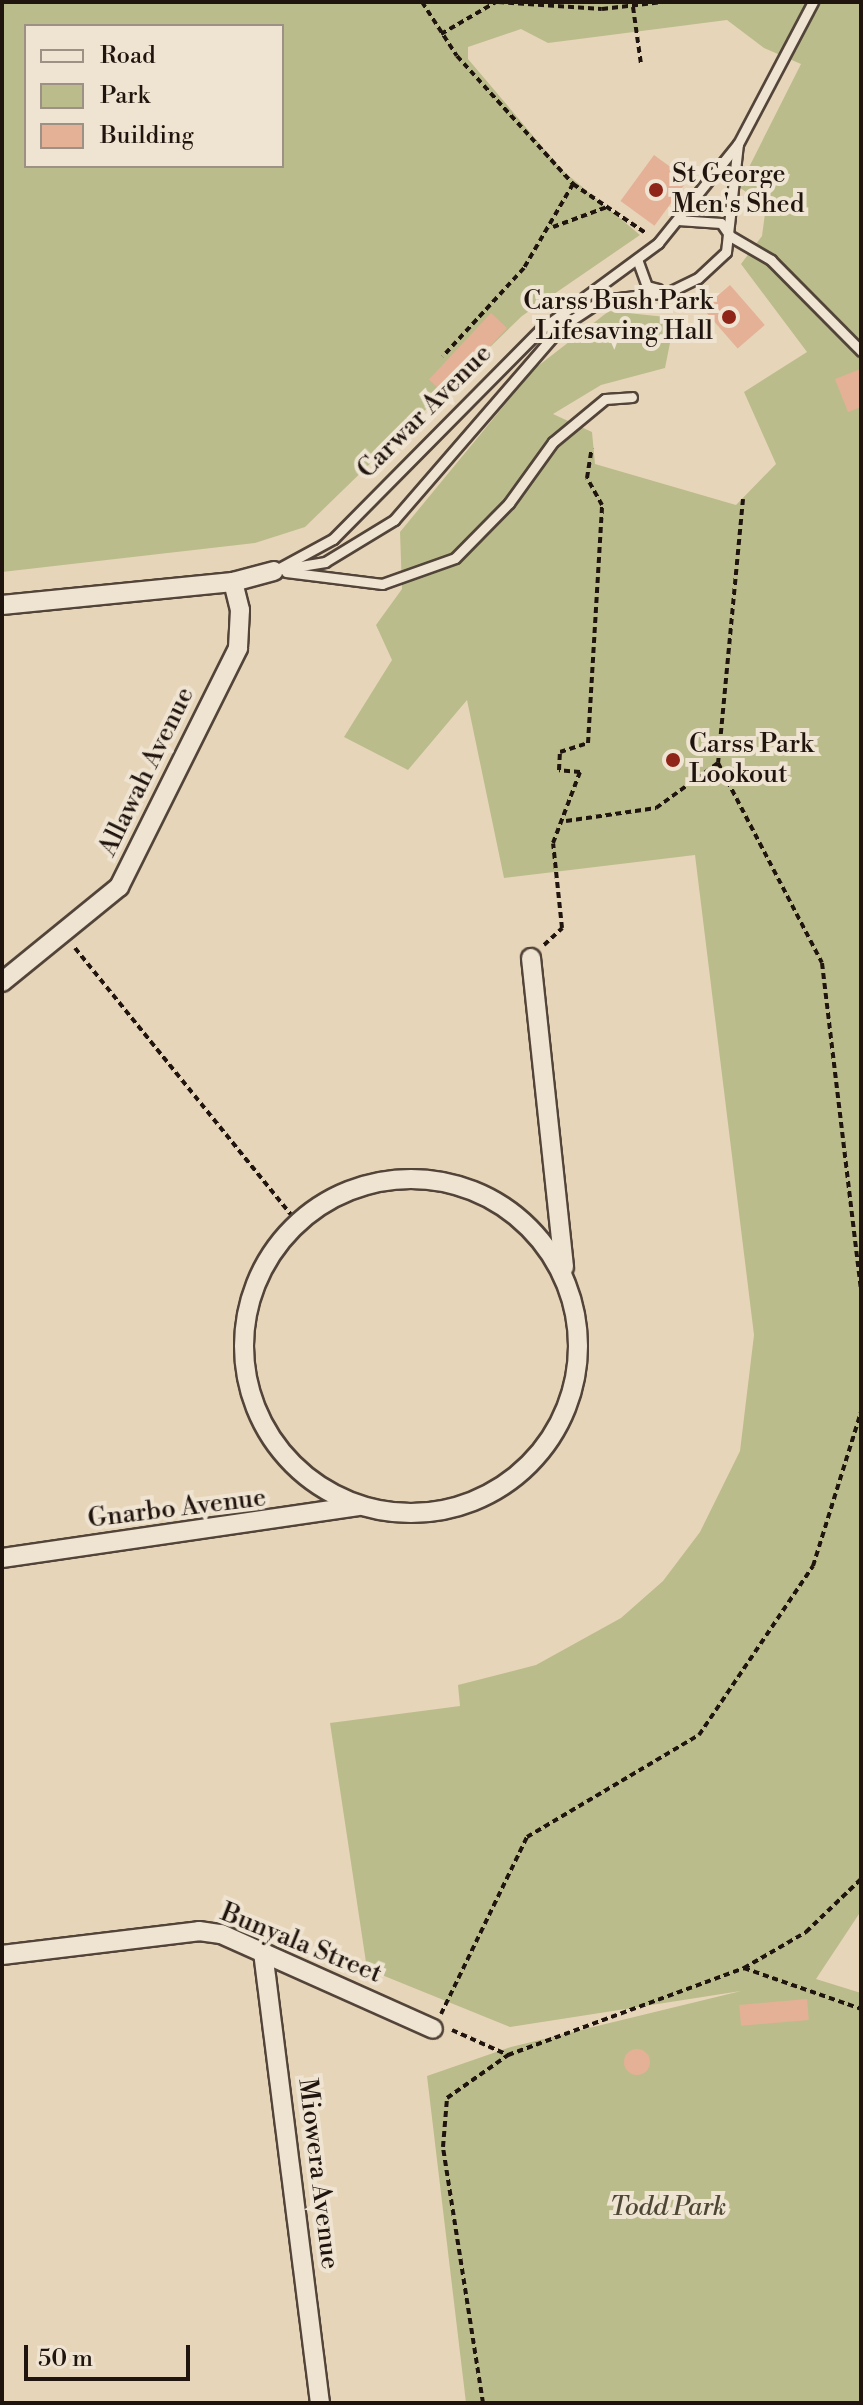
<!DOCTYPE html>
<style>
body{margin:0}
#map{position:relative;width:863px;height:2405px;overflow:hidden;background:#e7d5b9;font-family:"Libre Bodoni",serif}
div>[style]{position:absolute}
.green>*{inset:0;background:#bbbc8b}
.building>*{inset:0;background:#e4b197;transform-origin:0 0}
.round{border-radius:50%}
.path>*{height:4px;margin-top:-2px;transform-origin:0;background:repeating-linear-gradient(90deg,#20140e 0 6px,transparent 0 10px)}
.roads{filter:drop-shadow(2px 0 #524439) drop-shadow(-2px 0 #524439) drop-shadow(0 2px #524439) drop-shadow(0 -2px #524439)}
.service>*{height:9px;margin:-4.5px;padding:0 4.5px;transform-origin:4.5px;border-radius:4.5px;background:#efe4d2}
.minor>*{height:18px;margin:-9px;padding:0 9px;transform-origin:9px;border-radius:9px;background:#efe4d2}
.minor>.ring{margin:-9px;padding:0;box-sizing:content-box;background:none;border:18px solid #efe4d2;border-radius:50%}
.dots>*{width:22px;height:22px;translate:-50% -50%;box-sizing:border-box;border:4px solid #efe4d2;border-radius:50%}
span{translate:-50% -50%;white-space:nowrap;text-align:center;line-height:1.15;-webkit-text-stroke:8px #efe4d2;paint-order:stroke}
.poi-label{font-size:26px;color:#20140e}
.left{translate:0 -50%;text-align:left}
.right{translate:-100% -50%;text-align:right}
.street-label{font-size:26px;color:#20140e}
.park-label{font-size:26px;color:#4e4634;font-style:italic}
.frame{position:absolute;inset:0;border:4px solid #20140e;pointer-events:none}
.legend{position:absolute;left:24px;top:24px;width:260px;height:144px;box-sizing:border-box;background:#efe4d2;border:2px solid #9c9184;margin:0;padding:10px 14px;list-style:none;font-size:24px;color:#20140e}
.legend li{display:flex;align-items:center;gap:16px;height:40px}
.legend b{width:40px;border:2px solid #9c9184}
.scale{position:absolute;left:24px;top:2345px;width:166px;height:36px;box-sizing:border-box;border:4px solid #20140e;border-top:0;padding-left:10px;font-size:24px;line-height:28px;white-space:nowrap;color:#20140e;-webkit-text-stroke:6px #efe4d2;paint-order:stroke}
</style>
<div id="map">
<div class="green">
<i style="clip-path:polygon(evenodd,2px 2px,861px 2px,861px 1911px,816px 1979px,861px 1993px,861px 2403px,466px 2403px,427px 2076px,511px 2047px,741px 1991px,510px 2027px,367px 1969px,330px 1723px,460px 1706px,458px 1685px,536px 1665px,621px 1618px,663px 1581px,700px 1532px,740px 1451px,754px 1335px,695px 855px,504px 878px,467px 700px,408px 770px,344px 737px,392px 660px,376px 625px,402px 589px,400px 532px,534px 369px,609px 311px,675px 318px,665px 368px,601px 385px,553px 414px,592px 432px,595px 464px,736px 505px,776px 464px,744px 392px,807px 352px,741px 264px,762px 236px,766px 206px,739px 187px,801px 64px,764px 48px,727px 20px,548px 43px,521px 29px,468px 47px,468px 59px,562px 170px,640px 235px,522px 316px,305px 527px,255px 543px,2px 572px,2px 2px,26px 26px,282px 26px,282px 166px,26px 166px,26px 26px)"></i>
</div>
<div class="building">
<i style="left:654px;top:155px;width:42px;height:57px;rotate:36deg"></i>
<i style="left:730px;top:285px;width:53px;height:36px;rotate:49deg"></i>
<i style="left:491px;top:313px;width:22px;height:91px;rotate:43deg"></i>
<i style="clip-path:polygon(861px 369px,861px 407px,848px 412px,835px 379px)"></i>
<i style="left:807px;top:1999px;width:21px;height:68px;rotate:85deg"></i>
<i class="round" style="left:624px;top:2049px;width:26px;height:26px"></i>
</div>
<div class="path">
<i style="left:422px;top:2px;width:64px;rotate:57.1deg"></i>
<i style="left:457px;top:56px;width:173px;rotate:47.8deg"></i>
<i style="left:573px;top:184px;width:97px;rotate:120.3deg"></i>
<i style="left:524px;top:268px;width:120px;rotate:132.6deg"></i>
<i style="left:498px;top:2px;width:104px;rotate:3.9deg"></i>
<i style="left:602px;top:9px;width:61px;rotate:-6.5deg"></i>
<i style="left:633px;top:7px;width:58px;rotate:82deg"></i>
<i style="left:441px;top:34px;width:64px;rotate:-30.2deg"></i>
<i style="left:573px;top:184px;width:89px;rotate:34deg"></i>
<i style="left:553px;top:227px;width:58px;rotate:-20.3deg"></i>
<i style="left:743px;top:499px;width:265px;rotate:95.4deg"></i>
<i style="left:718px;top:763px;width:225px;rotate:62.5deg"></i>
<i style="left:822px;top:963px;width:327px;rotate:83.2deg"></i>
<i style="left:566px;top:821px;width:91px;rotate:-8.2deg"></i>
<i style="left:656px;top:808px;width:77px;rotate:-36deg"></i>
<i style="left:544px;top:945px;width:25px;rotate:-43deg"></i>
<i style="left:562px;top:928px;width:85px;rotate:-96deg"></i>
<i style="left:553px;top:843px;width:76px;rotate:-69.2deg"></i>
<i style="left:580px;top:772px;width:21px;rotate:-175deg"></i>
<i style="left:559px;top:770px;width:18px;rotate:-87deg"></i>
<i style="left:560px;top:752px;width:29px;rotate:-18deg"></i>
<i style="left:588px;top:743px;width:238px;rotate:-86.6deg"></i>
<i style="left:602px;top:505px;width:31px;rotate:-119deg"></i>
<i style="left:587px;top:478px;width:30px;rotate:-81deg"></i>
<i style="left:75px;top:948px;width:354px;rotate:51deg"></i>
<i style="left:744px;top:1968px;width:124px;rotate:19.3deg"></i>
<i style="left:441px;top:2014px;width:197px;rotate:-64.1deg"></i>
<i style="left:527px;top:1837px;width:200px;rotate:-30.7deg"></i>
<i style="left:699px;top:1735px;width:204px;rotate:-56deg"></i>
<i style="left:813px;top:1566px;width:161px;rotate:-72.7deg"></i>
<i style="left:452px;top:2030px;width:61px;rotate:24.1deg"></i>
<i style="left:483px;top:2403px;width:259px;rotate:-98.9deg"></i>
<i style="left:443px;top:2147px;width:49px;rotate:-85.3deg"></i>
<i style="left:447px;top:2098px;width:75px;rotate:-35.2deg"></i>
<i style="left:508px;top:2055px;width:252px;rotate:-20.2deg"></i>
<i style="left:744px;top:1968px;width:72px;rotate:-30.1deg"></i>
<i style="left:806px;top:1932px;width:76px;rotate:-43.9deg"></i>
</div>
<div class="roads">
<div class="service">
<i style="left:678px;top:220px;width:43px;rotate:4deg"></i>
<i style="left:721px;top:223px;width:16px;rotate:55deg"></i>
<i style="left:730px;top:236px;width:48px;rotate:30.3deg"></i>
<i style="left:771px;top:260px;width:128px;rotate:45.3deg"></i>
<i style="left:637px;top:259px;width:29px;rotate:70deg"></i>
<i style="left:647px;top:286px;width:11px;rotate:15deg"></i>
<i style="left:282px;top:569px;width:44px;rotate:-9.2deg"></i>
<i style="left:325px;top:562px;width:81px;rotate:-31.3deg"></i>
<i style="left:394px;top:520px;width:255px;rotate:-49.1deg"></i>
<i style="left:561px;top:327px;width:49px;rotate:-33.4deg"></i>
<i style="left:602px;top:300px;width:67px;rotate:-6.8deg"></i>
<i style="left:669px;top:292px;width:32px;rotate:-26deg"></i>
<i style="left:698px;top:278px;width:38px;rotate:-43deg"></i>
<i style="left:726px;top:252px;width:109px;rotate:-83.7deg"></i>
<i style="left:274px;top:571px;width:67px;rotate:-28.5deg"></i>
<i style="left:333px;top:539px;width:294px;rotate:-45.3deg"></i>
<i style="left:540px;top:330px;width:147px;rotate:-36.4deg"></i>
<i style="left:658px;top:243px;width:127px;rotate:-51.1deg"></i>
<i style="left:738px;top:144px;width:161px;rotate:-62.2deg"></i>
<i style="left:286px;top:572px;width:97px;rotate:7.1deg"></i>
<i style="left:382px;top:584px;width:77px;rotate:-19.6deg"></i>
<i style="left:455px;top:558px;width:77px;rotate:-45.5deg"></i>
<i style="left:509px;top:503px;width:75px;rotate:-54.2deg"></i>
<i style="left:553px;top:442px;width:67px;rotate:-39.6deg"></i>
<i style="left:605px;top:399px;width:27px;rotate:-4deg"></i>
</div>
<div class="minor">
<i style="left:2px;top:605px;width:232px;rotate:-5.7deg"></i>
<i style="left:233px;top:582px;width:42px;rotate:-15deg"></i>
<i style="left:531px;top:958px;width:311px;rotate:83.9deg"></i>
<i style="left:2px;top:982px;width:151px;rotate:-39.1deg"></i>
<i style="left:119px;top:887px;width:267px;rotate:-63.5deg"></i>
<i style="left:238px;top:648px;width:38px;rotate:-87deg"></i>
<i style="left:240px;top:610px;width:29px;rotate:-104deg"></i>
<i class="ring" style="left:244px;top:1179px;width:316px;height:316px"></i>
<i style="left:2px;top:1558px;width:360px;rotate:-8.3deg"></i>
<i style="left:263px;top:1952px;width:455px;rotate:82.8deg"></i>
<i style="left:2px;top:1955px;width:198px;rotate:-6.9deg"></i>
<i style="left:199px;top:1931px;width:22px;rotate:8deg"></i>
<i style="left:221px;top:1934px;width:232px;rotate:24.1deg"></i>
</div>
</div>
<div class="dots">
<i style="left:656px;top:190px;background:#8f2418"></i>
<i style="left:729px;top:317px;background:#8f2418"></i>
<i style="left:673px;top:760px;background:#8f2418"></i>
</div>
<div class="poi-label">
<span class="left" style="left:672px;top:190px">St George<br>Men's Shed</span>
<span class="right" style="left:713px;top:317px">Carss Bush Park<br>Lifesaving Hall</span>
<span class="left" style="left:689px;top:760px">Carss Park<br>Lookout</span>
</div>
<div class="street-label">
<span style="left:425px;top:412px;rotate:-45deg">Carwar Avenue</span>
<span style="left:147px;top:772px;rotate:-64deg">Allawah Avenue</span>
<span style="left:177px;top:1509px;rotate:-7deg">Gnarbo Avenue</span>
<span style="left:301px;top:1944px;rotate:22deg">Bunyala Street</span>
<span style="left:318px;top:2174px;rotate:83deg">Miowera Avenue</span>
</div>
<div class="park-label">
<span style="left:668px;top:2208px">Todd Park</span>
</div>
<div class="frame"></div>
<ul class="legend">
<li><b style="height:10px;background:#efe4d2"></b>Road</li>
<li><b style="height:22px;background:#bbbc8b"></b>Park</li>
<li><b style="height:22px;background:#e4b197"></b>Building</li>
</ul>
<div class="scale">50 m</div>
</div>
